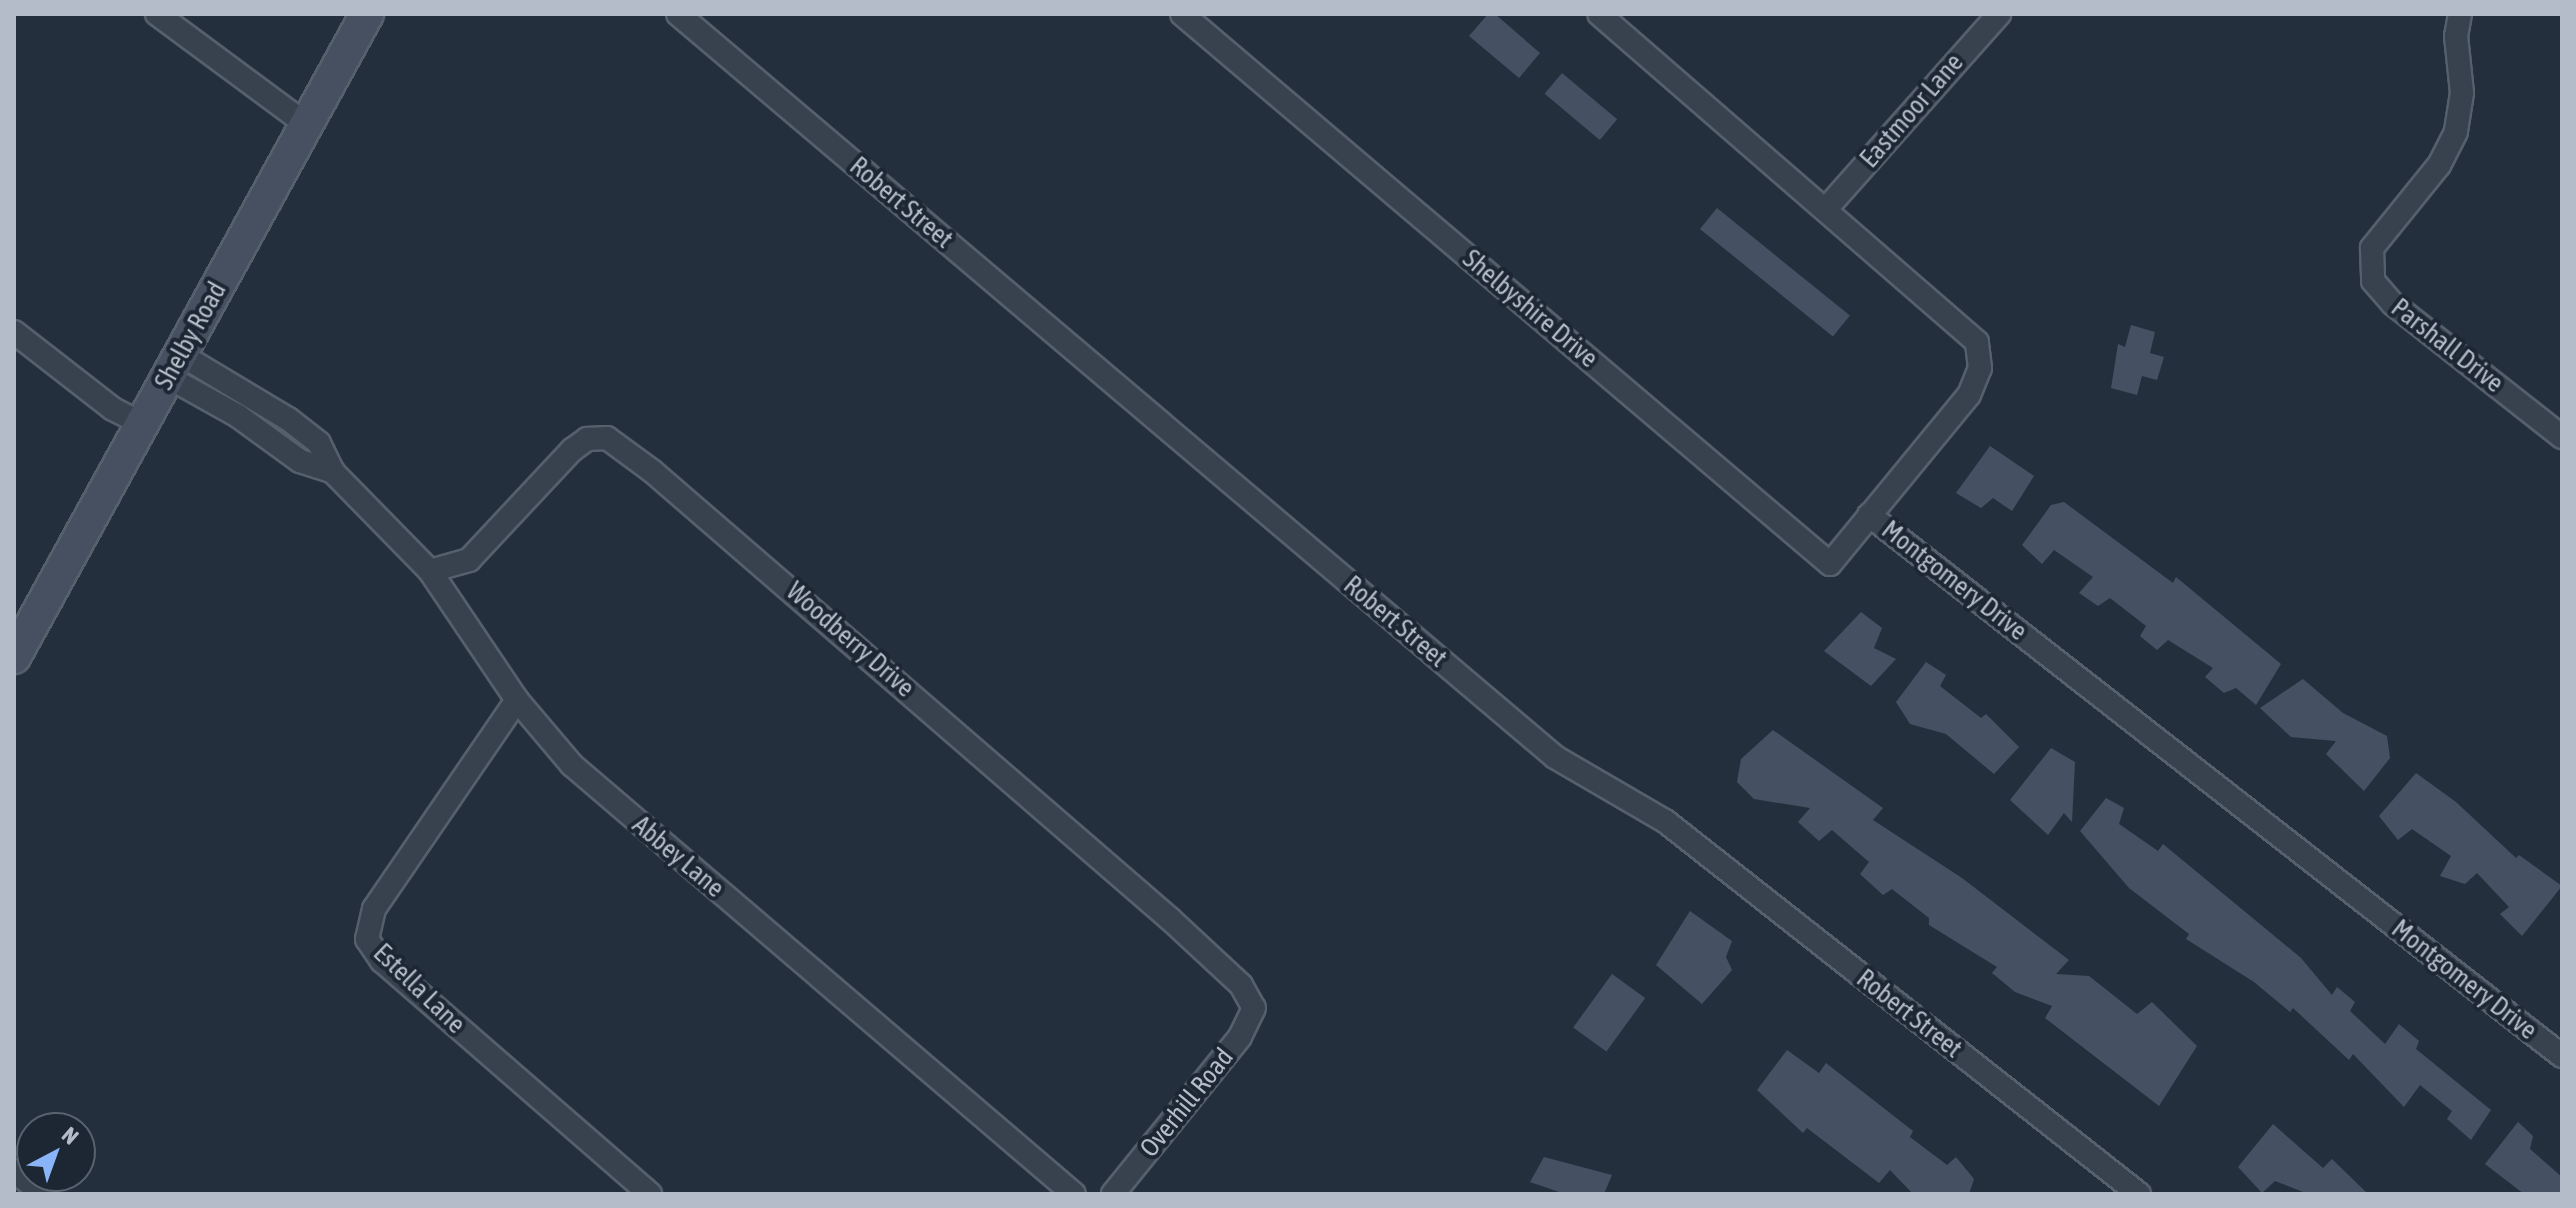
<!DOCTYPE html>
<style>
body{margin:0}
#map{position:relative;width:2576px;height:1208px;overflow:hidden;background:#242f3e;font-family:"Asap Condensed",sans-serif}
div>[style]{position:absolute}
.building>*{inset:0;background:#455162;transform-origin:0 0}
.roads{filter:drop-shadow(2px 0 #565f6c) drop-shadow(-2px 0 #565f6c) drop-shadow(0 2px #565f6c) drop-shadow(0 -2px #565f6c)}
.street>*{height:22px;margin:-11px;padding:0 11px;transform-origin:11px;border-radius:11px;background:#38414e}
.secondary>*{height:32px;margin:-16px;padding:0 16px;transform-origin:16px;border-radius:16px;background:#465061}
span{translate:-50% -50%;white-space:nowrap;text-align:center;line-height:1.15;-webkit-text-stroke:8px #1d2633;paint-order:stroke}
.street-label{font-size:26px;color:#b4bcc9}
.frame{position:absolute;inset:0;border:16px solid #b4bcc9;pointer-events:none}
.north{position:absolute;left:16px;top:1112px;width:80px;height:80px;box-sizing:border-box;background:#1d2633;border:2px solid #59626f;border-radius:50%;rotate:41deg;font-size:22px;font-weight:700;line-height:32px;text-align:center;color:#b4bcc9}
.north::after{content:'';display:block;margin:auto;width:28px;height:36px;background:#8ab4f8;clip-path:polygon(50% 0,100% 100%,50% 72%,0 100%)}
</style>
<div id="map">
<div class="building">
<i style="clip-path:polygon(1488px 14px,1495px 14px,1540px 53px,1519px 78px,1469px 36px)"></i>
<i style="left:1562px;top:73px;width:72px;height:27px;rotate:40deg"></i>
<i style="left:1717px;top:208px;width:171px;height:27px;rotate:39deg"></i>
<i style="clip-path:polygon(2131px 325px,2155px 332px,2150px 353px,2164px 357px,2157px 380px,2142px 376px,2137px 395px,2111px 388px,2118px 344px,2125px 347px)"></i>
<i style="clip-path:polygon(1990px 446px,2034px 476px,2012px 511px,1993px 498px,1981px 508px,1956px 493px)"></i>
<i style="clip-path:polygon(2064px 502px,2173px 583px,2176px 577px,2281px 664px,2256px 705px,2236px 688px,2224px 693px,2205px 677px,2213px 668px,2168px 640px,2157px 650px,2140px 636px,2146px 626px,2110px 598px,2098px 606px,2079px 593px,2093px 577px,2054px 550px,2042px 564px,2022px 545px,2051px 505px)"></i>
<i style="clip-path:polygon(1861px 612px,1882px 628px,1874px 648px,1896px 659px,1871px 686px,1824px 651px)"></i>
<i style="clip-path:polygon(1926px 662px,1946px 675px,1940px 686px,1981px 718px,1986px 714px,2019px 747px,1994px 774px,1946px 734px,1910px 724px,1896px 702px)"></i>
<i style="clip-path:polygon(2303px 679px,2343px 713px,2387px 736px,2390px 758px,2364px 791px,2326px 754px,2336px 741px,2291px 737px,2260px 708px)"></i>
<i style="clip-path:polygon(1773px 730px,1883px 808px,1873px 820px,1962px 878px,2069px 960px,2056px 974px,2089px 976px,2137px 1014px,2152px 1002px,2197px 1046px,2159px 1106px,2045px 1018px,2052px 1006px,2015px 992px,1992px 973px,1997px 967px,1929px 925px,1929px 918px,1892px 889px,1883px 895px,1860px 874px,1869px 862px,1832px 830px,1819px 841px,1798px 822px,1810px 808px,1754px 799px,1737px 782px,1741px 759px)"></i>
<i style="clip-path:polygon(2051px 748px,2075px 762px,2072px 822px,2064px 813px,2048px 835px,2010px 800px)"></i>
<i style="clip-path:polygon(2416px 773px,2456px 802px,2516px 858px,2519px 855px,2562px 886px,2522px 936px,2500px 914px,2509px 907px,2477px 873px,2465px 884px,2440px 876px,2451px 856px,2412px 829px,2398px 840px,2379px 816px)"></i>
<i style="clip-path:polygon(2106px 798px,2124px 808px,2119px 824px,2158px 851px,2163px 844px,2301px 958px,2332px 995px,2337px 987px,2355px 1002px,2350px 1011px,2385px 1044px,2399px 1024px,2419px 1041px,2416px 1049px,2491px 1110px,2471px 1140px,2447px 1119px,2452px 1111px,2420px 1085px,2404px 1107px,2353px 1054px,2349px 1060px,2293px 1008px,2290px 1012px,2254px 982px,2186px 939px,2189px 934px,2129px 888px,2080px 831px)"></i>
<i style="clip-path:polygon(1690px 911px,1732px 941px,1726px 957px,1732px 970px,1702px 1004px,1656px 965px)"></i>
<i style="left:1612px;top:974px;width:41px;height:66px;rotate:36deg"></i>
<i style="clip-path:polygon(1787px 1050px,1819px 1073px,1826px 1063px,1913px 1131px,1910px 1137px,1947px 1165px,1956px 1157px,1974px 1179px,1969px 1194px,1913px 1194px,1890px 1170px,1879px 1183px,1807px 1128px,1803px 1133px,1757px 1090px)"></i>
<i style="clip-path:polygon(2518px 1122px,2533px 1136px,2530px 1149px,2562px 1177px,2562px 1194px,2524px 1194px,2485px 1164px)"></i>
<i style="clip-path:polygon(2273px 1124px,2323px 1168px,2332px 1159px,2368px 1194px,2308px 1194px,2275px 1181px,2262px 1193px,2238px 1167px)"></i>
<i style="clip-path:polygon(1544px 1157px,1612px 1175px,1604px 1194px,1565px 1194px,1530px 1182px)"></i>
</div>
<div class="roads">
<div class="street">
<i style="left:157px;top:14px;width:187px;rotate:36.5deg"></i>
<i style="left:678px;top:14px;width:1149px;rotate:40.27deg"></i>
<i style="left:1555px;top:757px;width:127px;rotate:30.2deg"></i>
<i style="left:1665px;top:821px;width:603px;rotate:38.2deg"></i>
<i style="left:1182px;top:14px;width:850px;rotate:40.32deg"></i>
<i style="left:1830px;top:564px;width:219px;rotate:-50.6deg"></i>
<i style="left:1969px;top:395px;width:29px;rotate:-68deg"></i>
<i style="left:1980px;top:368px;width:26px;rotate:-97deg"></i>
<i style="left:1977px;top:342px;width:500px;rotate:-139.05deg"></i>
<i style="left:2460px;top:14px;width:22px;rotate:100deg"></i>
<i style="left:2456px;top:36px;width:57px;rotate:84deg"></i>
<i style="left:2462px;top:93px;width:39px;rotate:99deg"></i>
<i style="left:2456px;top:132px;width:37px;rotate:117deg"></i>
<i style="left:2439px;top:165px;width:107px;rotate:128.9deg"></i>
<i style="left:2372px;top:248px;width:33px;rotate:88deg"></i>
<i style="left:2373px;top:281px;width:30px;rotate:49deg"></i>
<i style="left:2393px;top:304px;width:215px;rotate:38.2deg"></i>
<i style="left:1826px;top:209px;width:261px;rotate:-48.4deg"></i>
<i style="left:14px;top:332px;width:125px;rotate:37.9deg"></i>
<i style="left:113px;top:409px;width:33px;rotate:27deg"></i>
<i style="left:168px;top:377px;width:80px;rotate:29.1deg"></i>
<i style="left:238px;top:416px;width:77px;rotate:36deg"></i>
<i style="left:300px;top:461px;width:35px;rotate:18deg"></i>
<i style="left:333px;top:472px;width:32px;rotate:-116deg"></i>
<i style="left:319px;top:443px;width:39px;rotate:-142deg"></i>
<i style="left:288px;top:419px;width:126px;rotate:-149deg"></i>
<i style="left:333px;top:472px;width:139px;rotate:45.6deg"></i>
<i style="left:430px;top:571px;width:156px;rotate:56deg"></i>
<i style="left:517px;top:700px;width:85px;rotate:49.8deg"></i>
<i style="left:572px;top:765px;width:660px;rotate:40.52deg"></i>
<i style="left:1869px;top:515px;width:879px;rotate:37.98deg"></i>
<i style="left:430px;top:571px;width:41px;rotate:-15.8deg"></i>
<i style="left:469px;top:560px;width:151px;rotate:-46.9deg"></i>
<i style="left:572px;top:450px;width:19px;rotate:-36deg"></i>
<i style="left:587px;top:439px;width:20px;rotate:-3deg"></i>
<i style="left:607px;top:438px;width:56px;rotate:36.3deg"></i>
<i style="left:652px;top:471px;width:685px;rotate:40.86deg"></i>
<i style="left:1170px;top:919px;width:97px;rotate:42.9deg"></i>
<i style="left:1241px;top:985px;width:26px;rotate:61deg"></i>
<i style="left:1254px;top:1008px;width:32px;rotate:116deg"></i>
<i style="left:1240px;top:1037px;width:202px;rotate:129deg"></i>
<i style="left:517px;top:700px;width:253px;rotate:124.4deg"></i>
<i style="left:374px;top:909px;width:31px;rotate:103deg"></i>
<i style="left:367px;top:939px;width:27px;rotate:56deg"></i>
<i style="left:382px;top:961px;width:355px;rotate:41deg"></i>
<i style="left:14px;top:1171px;width:37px;rotate:38deg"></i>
</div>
<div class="secondary">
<i style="left:14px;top:657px;width:734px;rotate:-61.23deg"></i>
</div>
</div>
<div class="street-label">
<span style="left:1912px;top:111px;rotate:-49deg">Eastmoor Lane</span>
<span style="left:901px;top:203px;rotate:40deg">Robert Street</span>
<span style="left:1530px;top:309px;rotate:40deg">Shelbyshire Drive</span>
<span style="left:191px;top:336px;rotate:-61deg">Shelby Road</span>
<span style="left:2447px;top:346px;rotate:38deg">Parshall Drive</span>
<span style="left:1954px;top:581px;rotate:38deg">Montgomery Drive</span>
<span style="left:1395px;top:622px;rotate:40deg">Robert Street</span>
<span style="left:850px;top:640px;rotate:41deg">Woodberry Drive</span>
<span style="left:678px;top:857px;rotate:40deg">Abbey Lane</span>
<span style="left:2464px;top:980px;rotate:38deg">Montgomery Drive</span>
<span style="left:419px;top:989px;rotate:44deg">Estella Lane</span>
<span style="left:1909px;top:1014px;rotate:38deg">Robert Street</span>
<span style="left:1187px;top:1103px;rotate:-51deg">Overhill Road</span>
</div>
<div class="frame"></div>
<div class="north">N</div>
</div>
